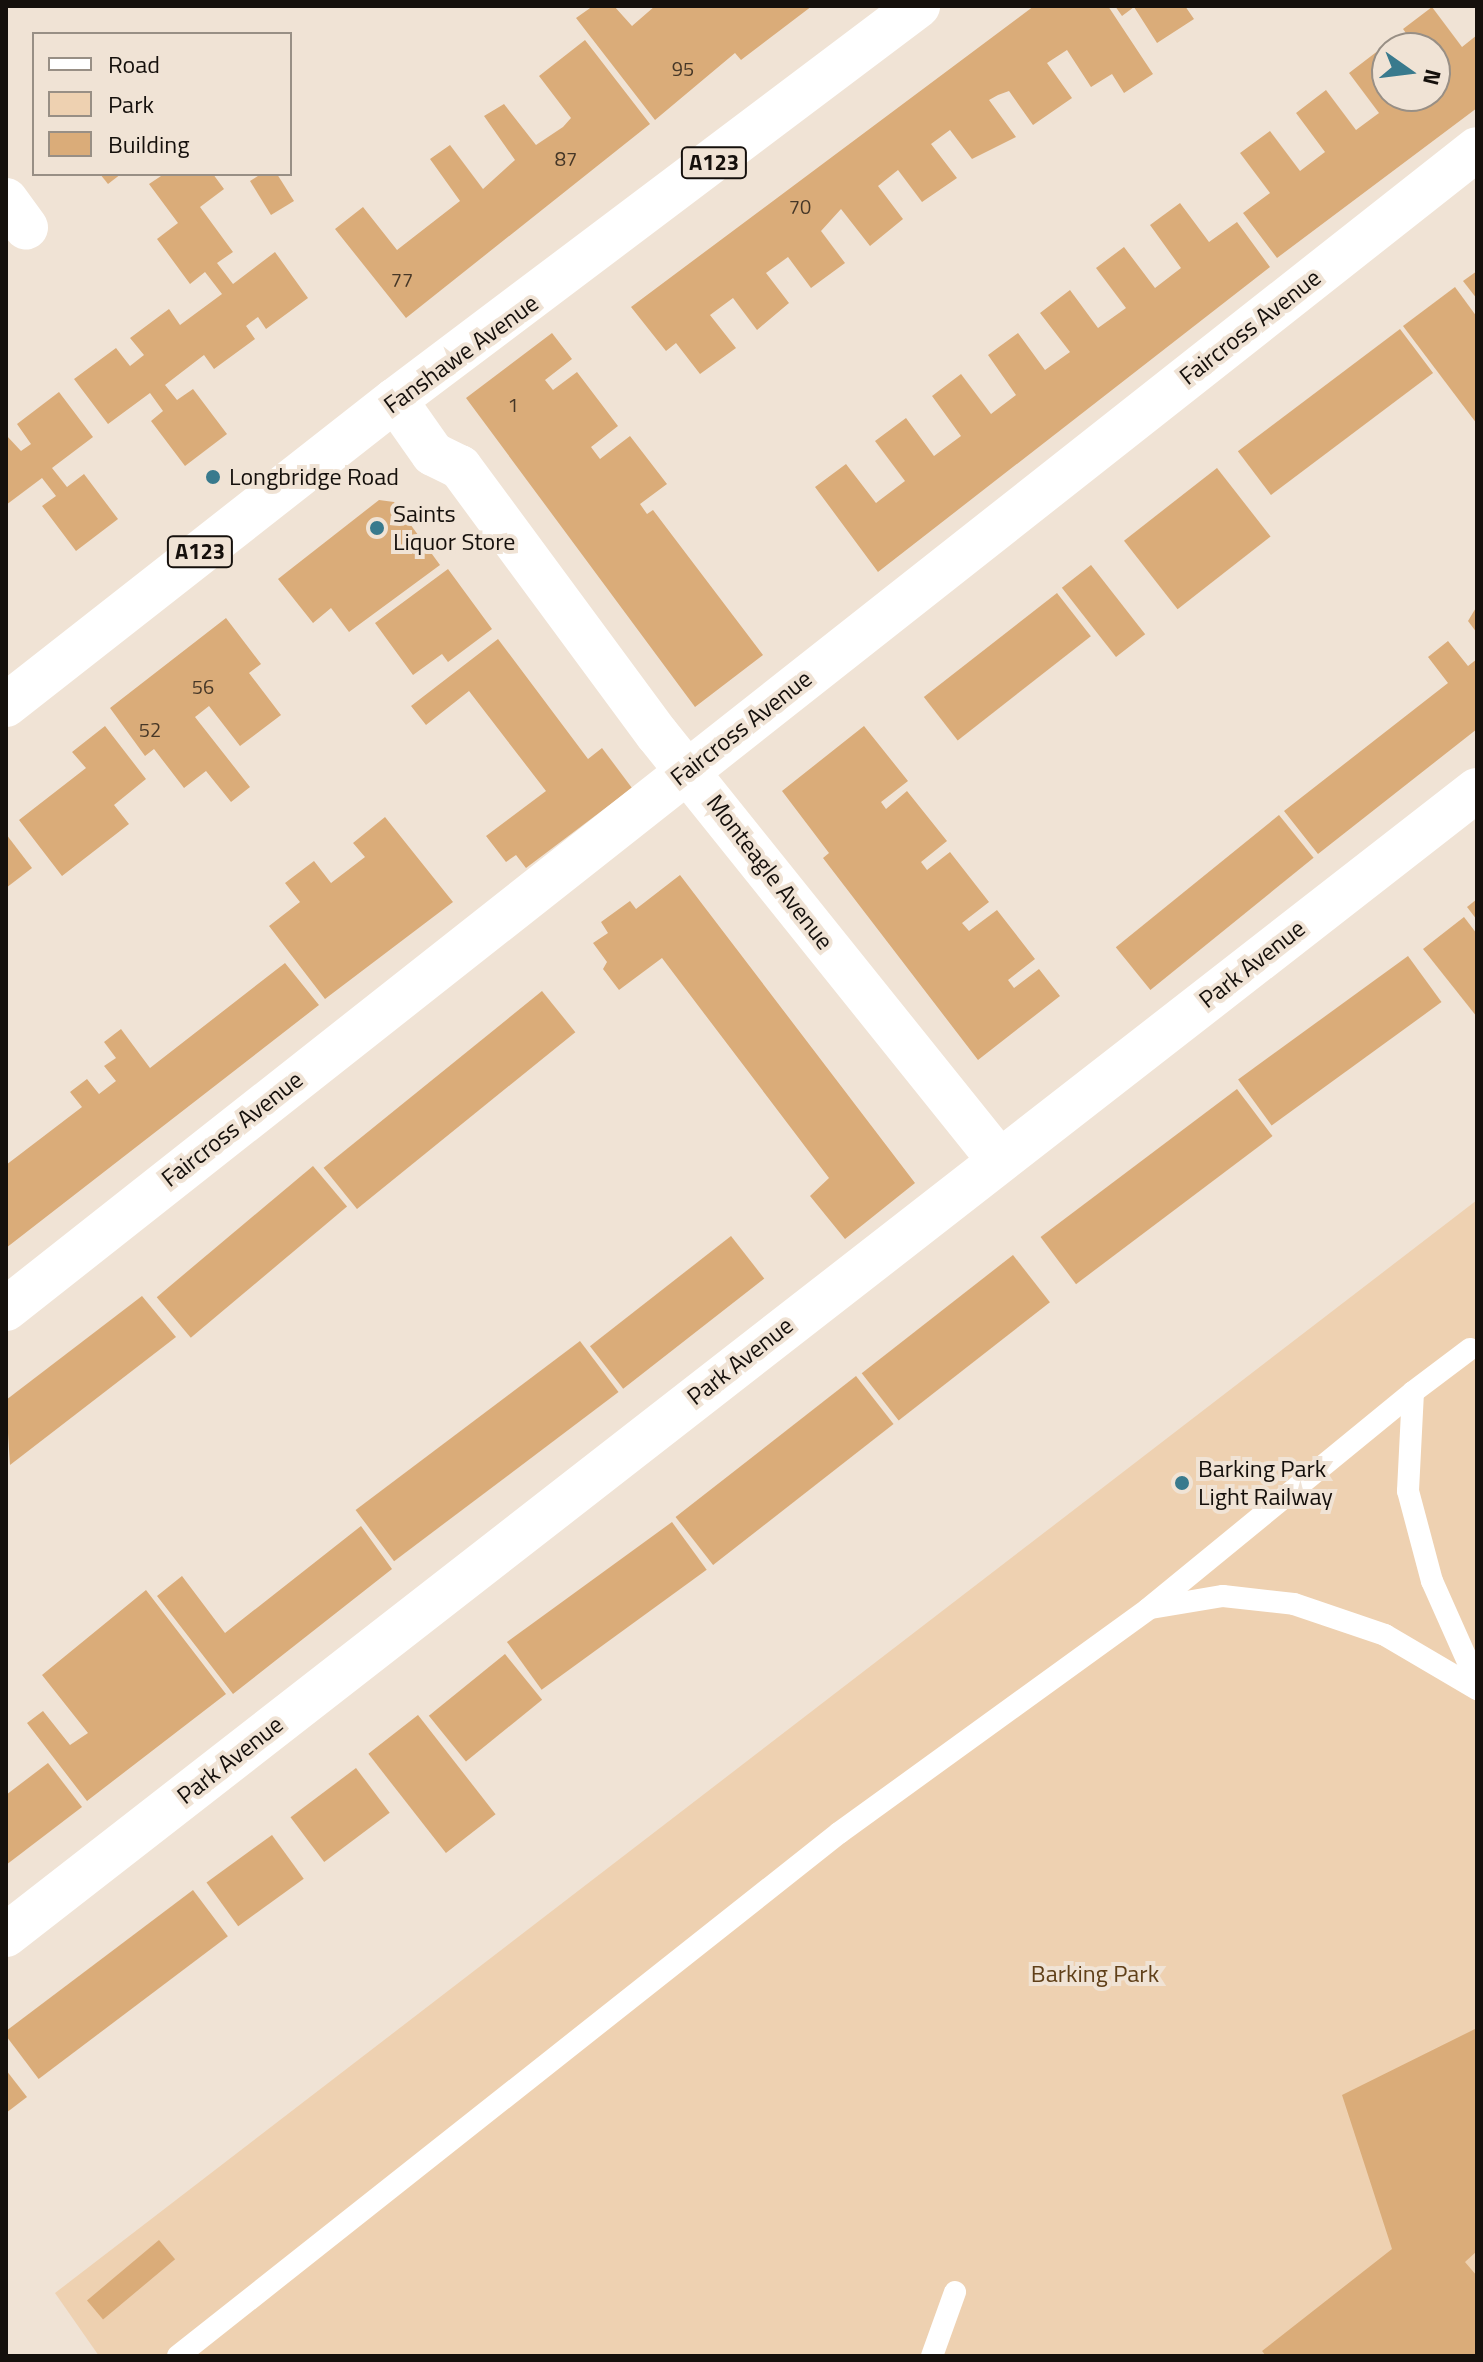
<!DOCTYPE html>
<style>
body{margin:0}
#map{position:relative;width:1483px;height:2362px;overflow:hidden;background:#f0e3d5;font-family:"Titillium Web",sans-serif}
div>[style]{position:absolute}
.green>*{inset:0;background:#eed1b1}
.building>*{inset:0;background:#daac79;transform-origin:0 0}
.service>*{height:22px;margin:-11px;padding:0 11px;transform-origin:11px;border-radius:11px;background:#fff}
.minor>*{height:44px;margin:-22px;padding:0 22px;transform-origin:22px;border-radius:22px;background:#fff}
.primary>*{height:44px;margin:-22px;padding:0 22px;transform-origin:22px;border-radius:22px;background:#fff}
.dots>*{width:22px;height:22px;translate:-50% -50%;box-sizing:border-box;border:4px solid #f0e3d5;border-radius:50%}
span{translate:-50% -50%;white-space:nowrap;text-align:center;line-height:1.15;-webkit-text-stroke:8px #f0e3d5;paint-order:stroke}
.number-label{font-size:20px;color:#463727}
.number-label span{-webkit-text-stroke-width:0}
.shield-label span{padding:2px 6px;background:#f0e3d5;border:2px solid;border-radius:6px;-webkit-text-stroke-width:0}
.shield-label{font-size:22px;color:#15100c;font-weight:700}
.street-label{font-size:24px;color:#15100c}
.poi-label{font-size:24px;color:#15100c}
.left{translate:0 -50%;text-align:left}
.park-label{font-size:24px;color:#604019}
.frame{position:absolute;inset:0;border:8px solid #15100c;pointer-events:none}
.legend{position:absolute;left:32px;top:32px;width:260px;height:144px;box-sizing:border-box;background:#f0e3d5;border:2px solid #988f85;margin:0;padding:10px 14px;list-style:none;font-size:24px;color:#15100c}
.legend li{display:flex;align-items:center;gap:16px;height:40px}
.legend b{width:40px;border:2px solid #988f85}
.north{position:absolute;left:1371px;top:32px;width:80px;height:80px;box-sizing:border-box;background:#f0e3d5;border:2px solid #988f85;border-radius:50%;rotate:104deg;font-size:22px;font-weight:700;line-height:32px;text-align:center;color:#15100c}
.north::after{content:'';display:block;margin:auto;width:28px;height:36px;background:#397a8d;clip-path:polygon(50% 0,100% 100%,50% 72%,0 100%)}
</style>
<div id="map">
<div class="green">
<i style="clip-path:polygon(1477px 1200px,1477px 2356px,99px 2356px,55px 2293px)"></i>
</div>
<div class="building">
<i style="clip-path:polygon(593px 6px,614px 6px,632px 26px,655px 6px,812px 6px,741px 60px,735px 53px,655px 120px,576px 18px)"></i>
<i style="clip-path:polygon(1034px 6px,1108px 6px,1153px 74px,1124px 93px,1112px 74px,1091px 87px,1067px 50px,1047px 63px,1072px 98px,1033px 125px,1009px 91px,998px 95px,989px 100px,1016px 137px,972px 159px,950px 130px,931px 144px,957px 178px,922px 202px,898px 170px,878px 186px,903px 219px,870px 246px,841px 209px,821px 231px,845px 263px,811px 288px,788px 257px,766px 273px,789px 303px,757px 330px,733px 298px,710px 315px,736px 348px,700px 374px,676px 343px,666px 351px,631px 307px)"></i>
<i style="clip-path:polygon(1115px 6px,1185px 6px,1194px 19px,1157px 43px,1134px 7px,1122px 16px)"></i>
<i style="clip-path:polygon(1432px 7px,1462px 47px,1477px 35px,1477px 108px,1277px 258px,1243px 213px,1270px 193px,1240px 153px,1270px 131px,1300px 171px,1325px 152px,1296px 113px,1326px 90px,1356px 130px,1379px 113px,1349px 73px,1379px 50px,1387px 61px,1387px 96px,1435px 96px,1435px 48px,1417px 48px,1403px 29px)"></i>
<i style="clip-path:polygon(585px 40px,650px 124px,406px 318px,335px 229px,363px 207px,397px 250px,460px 201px,430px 159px,450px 145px,483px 189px,515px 160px,484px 116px,504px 104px,536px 145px,563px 127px,571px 118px,539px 76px)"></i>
<i style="clip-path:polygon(100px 174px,121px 174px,108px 184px)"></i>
<i style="clip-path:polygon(164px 174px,213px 174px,224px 189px,200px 207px,233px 252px,217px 263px,233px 284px,275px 252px,308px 298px,266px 329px,258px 317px,251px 322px,246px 326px,255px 339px,214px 369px,204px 355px,165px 385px,177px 400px,193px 389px,227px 434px,185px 466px,151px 421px,163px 411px,150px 393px,108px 424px,74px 379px,116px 348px,130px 366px,144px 355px,130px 338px,169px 309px,180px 325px,222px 294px,205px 272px,190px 284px,157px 239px,178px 223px,149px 184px)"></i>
<i style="clip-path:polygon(261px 174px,277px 174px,294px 201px,271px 215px,250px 181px)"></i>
<i style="clip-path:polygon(1180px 203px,1209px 242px,1237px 222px,1270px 267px,878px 572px,815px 487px,846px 464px,876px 503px,905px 481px,875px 441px,906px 418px,934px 456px,961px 436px,932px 396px,961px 374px,991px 414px,1016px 395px,988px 355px,1018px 333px,1045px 370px,1070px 352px,1040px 313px,1070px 290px,1098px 328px,1126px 308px,1096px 268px,1124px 247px,1155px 288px,1181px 268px,1150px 225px)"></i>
<i style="clip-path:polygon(1477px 271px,1477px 299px,1463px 281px)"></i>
<i style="clip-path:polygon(1455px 287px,1477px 317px,1477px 424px,1403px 326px)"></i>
<i style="left:1400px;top:329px;width:55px;height:203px;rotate:53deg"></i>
<i style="clip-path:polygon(552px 333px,572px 359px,545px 380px,553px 390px,577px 372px,618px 426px,591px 447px,600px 459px,630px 436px,667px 484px,640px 504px,647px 514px,653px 510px,763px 655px,695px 707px,466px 398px)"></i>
<i style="clip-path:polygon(59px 392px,93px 437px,52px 468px,67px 487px,84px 474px,118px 519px,76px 551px,42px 506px,56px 496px,42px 478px,6px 505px,6px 435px,21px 451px,31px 444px,17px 424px)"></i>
<i style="left:1217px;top:468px;width:87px;height:118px;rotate:52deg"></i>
<i style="clip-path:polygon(379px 500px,394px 502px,440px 565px,349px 632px,331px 608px,313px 623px,278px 579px)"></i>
<i style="left:1091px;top:565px;width:88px;height:37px;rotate:52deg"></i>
<i style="clip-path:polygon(448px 569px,492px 629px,448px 662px,442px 654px,413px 675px,375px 623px)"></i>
<i style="left:1057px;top:593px;width:55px;height:169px;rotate:52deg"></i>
<i style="clip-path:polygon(1477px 606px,1477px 633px,1468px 621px)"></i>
<i style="clip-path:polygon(226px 618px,261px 664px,249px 673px,281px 715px,240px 746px,209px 706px,195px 717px,250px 787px,231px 802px,206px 771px,184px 788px,154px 749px,145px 756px,110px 708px)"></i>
<i style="clip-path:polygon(498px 639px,588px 759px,602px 748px,632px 788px,526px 868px,516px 855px,506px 862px,486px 836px,546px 791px,469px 691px,426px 725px,411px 706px)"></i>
<i style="clip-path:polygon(1448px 641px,1468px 666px,1477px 659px,1477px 729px,1318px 854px,1284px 811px,1448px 683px,1428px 657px)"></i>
<i style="clip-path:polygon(105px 726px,146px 779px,114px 805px,129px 824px,62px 876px,19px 820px,86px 768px,72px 752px)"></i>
<i style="clip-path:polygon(864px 726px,908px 781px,881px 802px,886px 809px,907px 791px,947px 841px,921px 862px,927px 870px,950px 852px,989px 902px,962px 923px,969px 931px,997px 910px,1035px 959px,1008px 980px,1014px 988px,1039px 969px,1060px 996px,978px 1060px,823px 858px,829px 853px,782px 791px)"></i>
<i style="left:1279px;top:815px;width:55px;height:210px;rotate:51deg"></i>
<i style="clip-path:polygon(385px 817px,453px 902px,325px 999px,269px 926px,300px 902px,285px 883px,314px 861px,331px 883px,365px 857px,353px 843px)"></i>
<i style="clip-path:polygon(6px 834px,32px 868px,6px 888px)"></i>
<i style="clip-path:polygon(680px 875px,915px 1183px,845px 1239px,810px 1196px,829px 1178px,662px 958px,619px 990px,603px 969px,607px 962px,593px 943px,608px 933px,601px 922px,630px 901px,636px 909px)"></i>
<i style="clip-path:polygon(1477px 899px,1477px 920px,1467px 907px)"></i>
<i style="clip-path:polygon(1464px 917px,1477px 934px,1477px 1017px,1423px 949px)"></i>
<i style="left:1408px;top:956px;width:57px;height:210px;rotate:54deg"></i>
<i style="clip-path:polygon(285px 963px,319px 1005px,6px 1248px,6px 1165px,82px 1107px,70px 1092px,87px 1079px,99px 1094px,116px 1081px,104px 1066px,116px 1058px,104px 1042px,121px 1029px,150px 1068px)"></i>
<i style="left:542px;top:991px;width:53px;height:281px;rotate:51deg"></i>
<i style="left:1237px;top:1089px;width:59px;height:246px;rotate:53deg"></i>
<i style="left:313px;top:1166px;width:53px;height:204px;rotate:50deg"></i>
<i style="left:731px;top:1236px;width:54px;height:179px;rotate:52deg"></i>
<i style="left:1013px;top:1255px;width:60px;height:192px;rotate:52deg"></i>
<i style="clip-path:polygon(142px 1296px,176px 1337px,10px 1465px,6px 1400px)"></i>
<i style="left:580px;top:1341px;width:64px;height:281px;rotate:53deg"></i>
<i style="left:856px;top:1376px;width:61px;height:229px;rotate:52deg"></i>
<i style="left:672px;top:1522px;width:59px;height:204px;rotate:54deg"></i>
<i style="clip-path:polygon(361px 1526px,392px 1569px,233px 1694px,157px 1596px,182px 1576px,225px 1633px)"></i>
<i style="clip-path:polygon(146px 1590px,226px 1694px,87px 1801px,27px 1723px,43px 1711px,70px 1745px,88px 1733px,42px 1675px)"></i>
<i style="left:505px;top:1654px;width:59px;height:98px;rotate:51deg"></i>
<i style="left:418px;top:1715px;width:126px;height:63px;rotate:52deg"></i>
<i style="clip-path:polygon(48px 1763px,82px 1807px,6px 1865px,6px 1795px)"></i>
<i style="left:356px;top:1768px;width:56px;height:82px;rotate:53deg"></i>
<i style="left:272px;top:1835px;width:54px;height:81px;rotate:54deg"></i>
<i style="left:193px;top:1890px;width:58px;height:237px;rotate:53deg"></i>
<i style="clip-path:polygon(1477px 2028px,1477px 2251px,1465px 2262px,1477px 2276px,1477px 2356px,1266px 2356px,1262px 2351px,1392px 2249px,1342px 2095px)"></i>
<i style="clip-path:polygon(6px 2070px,27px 2097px,6px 2113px)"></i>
<i style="left:159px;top:2240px;width:25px;height:94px;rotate:50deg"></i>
</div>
<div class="service">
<i style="left:1470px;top:1349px;width:71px;rotate:143deg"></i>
<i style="left:1413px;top:1392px;width:99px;rotate:92.9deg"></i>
<i style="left:1408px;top:1491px;width:93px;rotate:75.1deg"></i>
<i style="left:1432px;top:1581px;width:111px;rotate:66deg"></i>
<i style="left:1151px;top:1608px;width:73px;rotate:-9.5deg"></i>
<i style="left:1223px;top:1596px;width:71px;rotate:6.4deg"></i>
<i style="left:1294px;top:1604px;width:96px;rotate:18.8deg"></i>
<i style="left:1385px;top:1635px;width:107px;rotate:30.4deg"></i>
<i style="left:178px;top:2356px;width:843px;rotate:-38.35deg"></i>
<i style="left:839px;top:1833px;width:382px;rotate:-35.9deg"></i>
<i style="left:1148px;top:1609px;width:343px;rotate:-39.3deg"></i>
<i style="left:932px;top:2356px;width:68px;rotate:-70.2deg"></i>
</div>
<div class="minor">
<i style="left:6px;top:200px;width:34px;rotate:54deg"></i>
<i style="left:395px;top:400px;width:66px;rotate:54.9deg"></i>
<i style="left:433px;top:454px;width:30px;rotate:26deg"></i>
<i style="left:460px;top:467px;width:332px;rotate:53.6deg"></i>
<i style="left:657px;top:734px;width:545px;rotate:51.26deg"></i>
<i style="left:6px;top:1309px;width:1873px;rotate:-38.26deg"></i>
<i style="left:6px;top:1935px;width:1864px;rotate:-37.9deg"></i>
</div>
<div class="primary">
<i style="left:6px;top:705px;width:494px;rotate:-38.1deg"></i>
<i style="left:395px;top:400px;width:655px;rotate:-36.99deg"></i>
</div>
<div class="dots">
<i style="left:213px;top:477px;background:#397a8d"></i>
<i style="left:377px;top:528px;background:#397a8d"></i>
<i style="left:1182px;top:1483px;background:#397a8d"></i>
</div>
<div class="number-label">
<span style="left:683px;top:68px">95</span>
<span style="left:566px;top:158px">87</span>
<span style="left:800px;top:206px">70</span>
<span style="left:402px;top:279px">77</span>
<span style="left:513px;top:404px">1</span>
<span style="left:203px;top:686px">56</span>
<span style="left:150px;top:729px">52</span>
</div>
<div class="shield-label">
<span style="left:714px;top:163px">A123</span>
<span style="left:200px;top:552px">A123</span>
</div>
<div class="street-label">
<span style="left:1250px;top:327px;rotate:-38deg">Faircross Avenue</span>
<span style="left:461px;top:354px;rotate:-36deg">Fanshawe Avenue</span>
<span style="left:741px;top:728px;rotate:-38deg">Faircross Avenue</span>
<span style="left:770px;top:872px;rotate:52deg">Monteagle Avenue</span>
<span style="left:1252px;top:964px;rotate:-38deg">Park Avenue</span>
<span style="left:232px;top:1129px;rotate:-38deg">Faircross Avenue</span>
<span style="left:740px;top:1361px;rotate:-38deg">Park Avenue</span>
<span style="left:230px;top:1760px;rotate:-38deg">Park Avenue</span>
</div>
<div class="poi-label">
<span class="left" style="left:229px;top:477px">Longbridge Road</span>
<span class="left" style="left:393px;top:528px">Saints<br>Liquor Store</span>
<span class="left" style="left:1198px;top:1483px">Barking Park<br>Light Railway</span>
</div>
<div class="park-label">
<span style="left:1095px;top:1974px">Barking Park</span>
</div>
<div class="frame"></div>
<ul class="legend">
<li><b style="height:10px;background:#fff"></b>Road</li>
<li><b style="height:22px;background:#eed1b1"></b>Park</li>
<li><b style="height:22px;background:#daac79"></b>Building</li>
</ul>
<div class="north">N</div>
</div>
